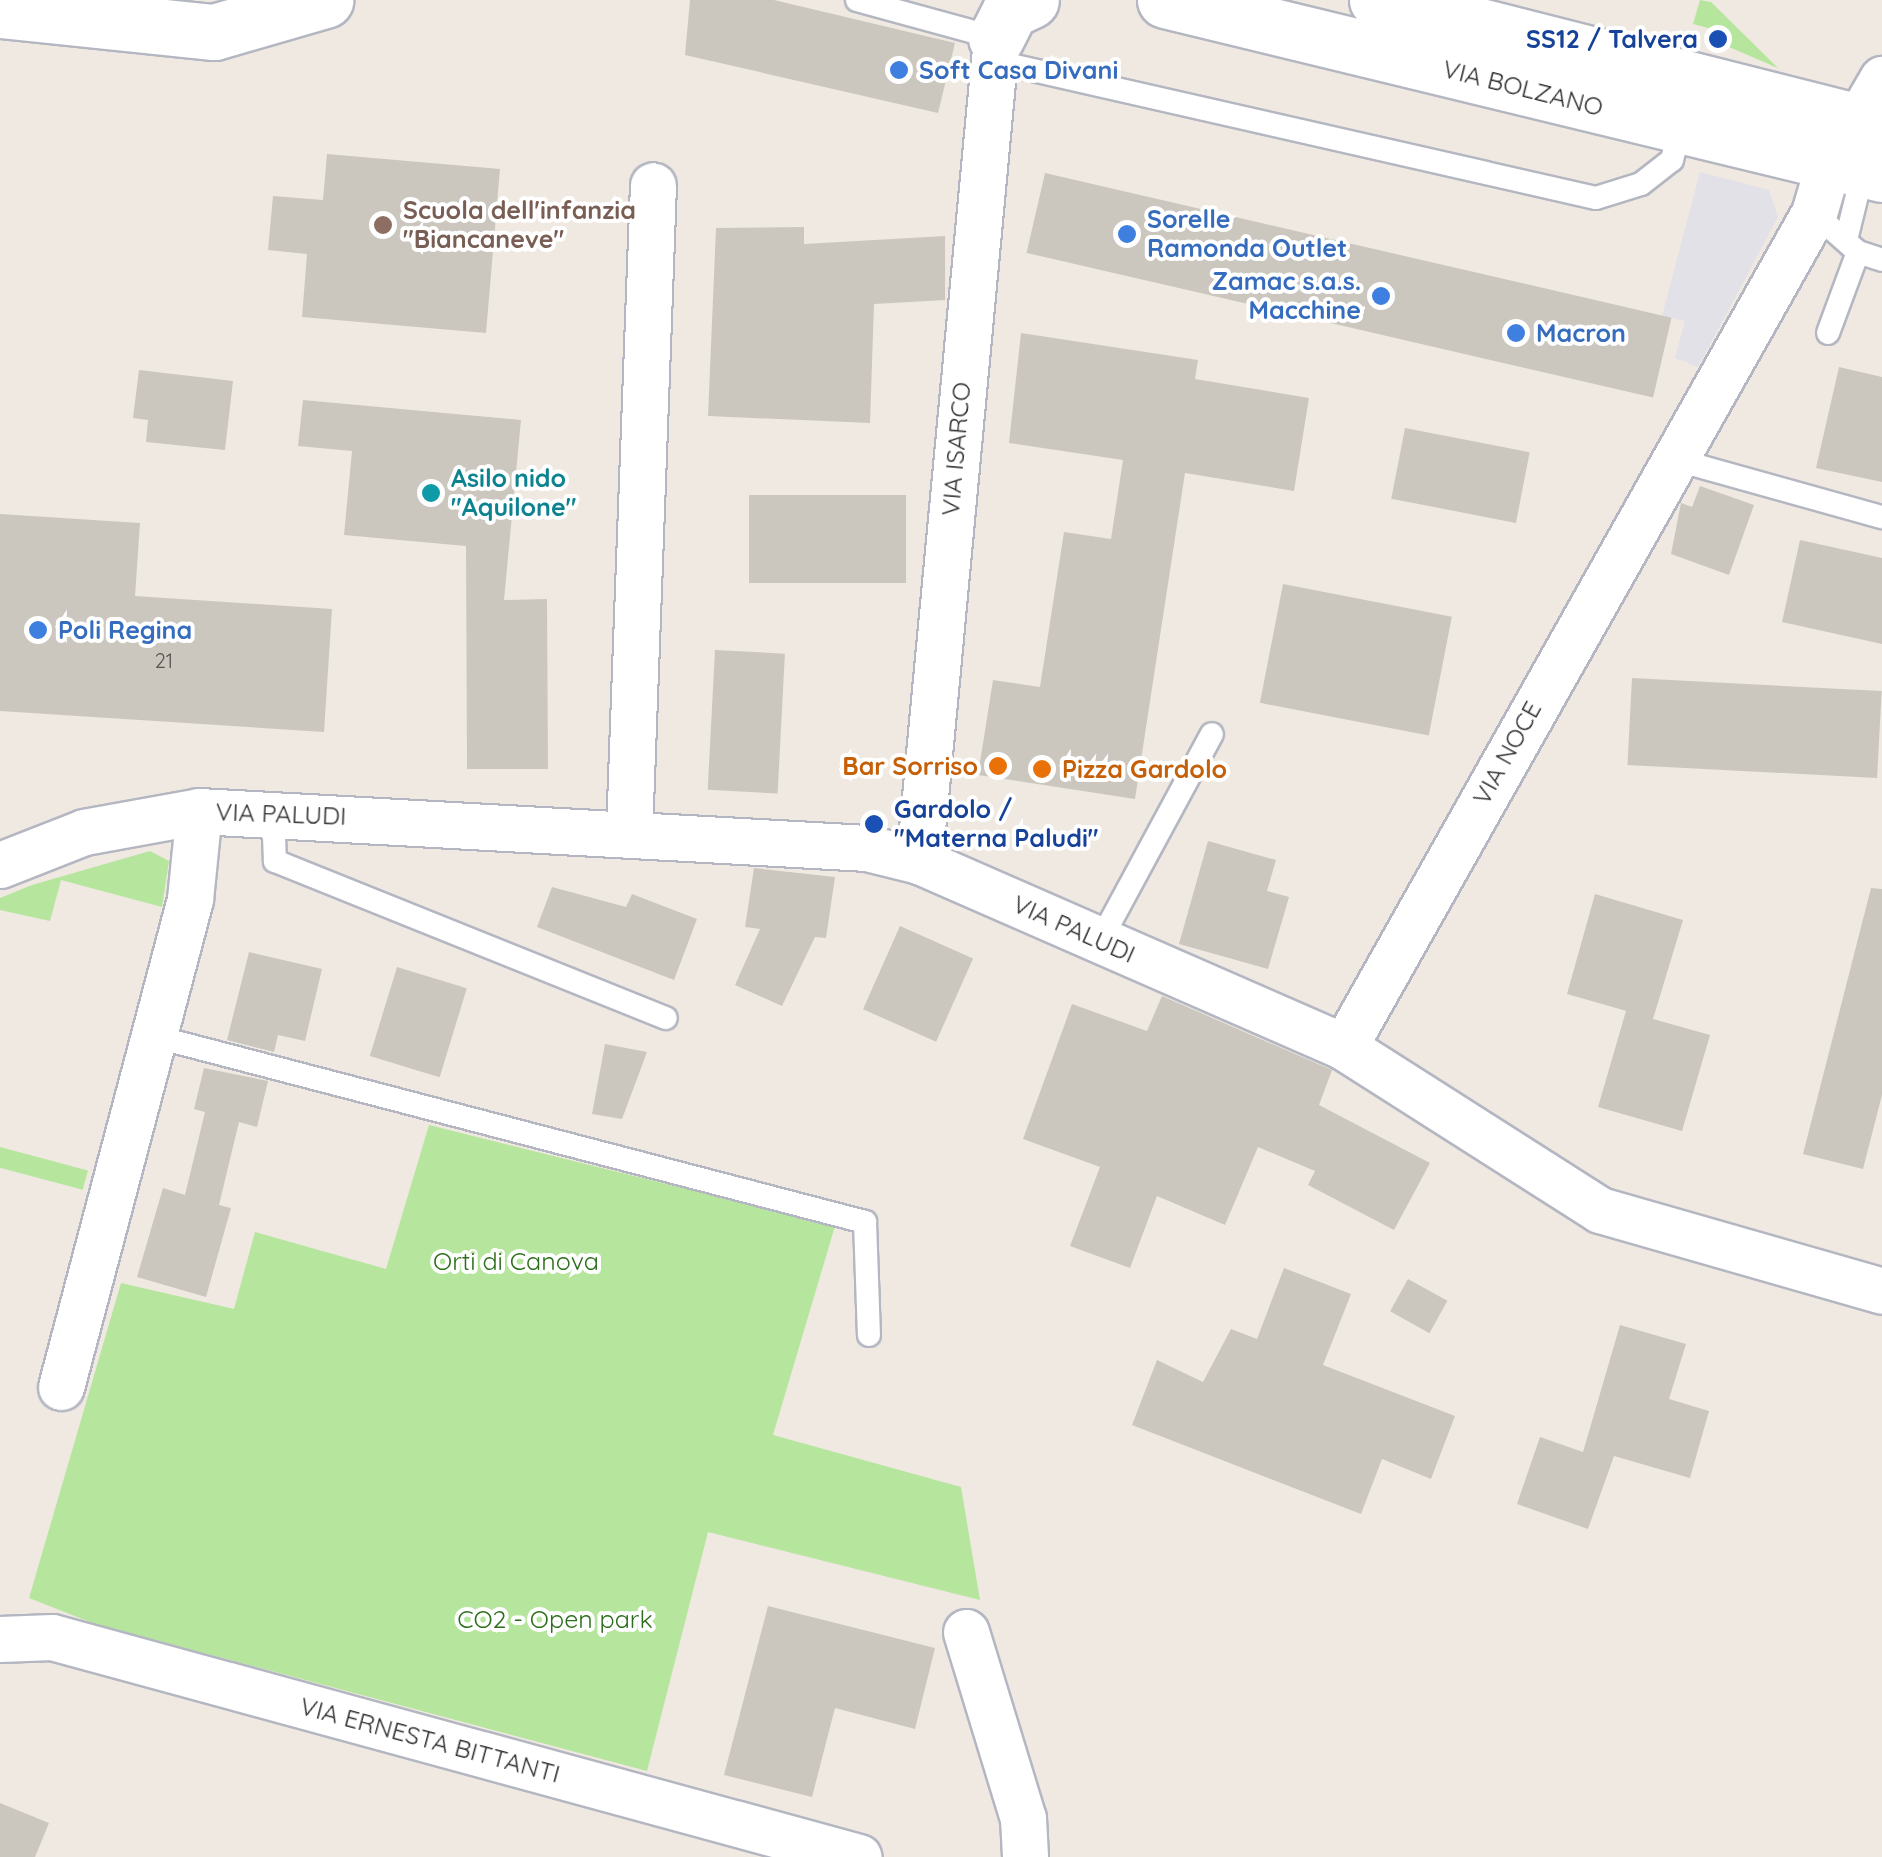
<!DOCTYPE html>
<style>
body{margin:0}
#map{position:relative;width:1882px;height:1857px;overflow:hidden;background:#efe9e1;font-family:Quicksand,sans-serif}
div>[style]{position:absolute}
.industrial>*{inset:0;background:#e3e1e8}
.green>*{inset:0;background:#b6e59e;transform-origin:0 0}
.building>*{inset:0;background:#cbc7bf;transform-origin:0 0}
.roads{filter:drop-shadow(2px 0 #b4b7c1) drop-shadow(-2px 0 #b4b7c1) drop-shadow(0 2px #b4b7c1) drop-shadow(0 -2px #b4b7c1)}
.service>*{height:22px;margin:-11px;padding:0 11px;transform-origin:11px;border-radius:11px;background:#fff}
.minor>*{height:45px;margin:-22.5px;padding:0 22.5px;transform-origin:22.5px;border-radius:22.5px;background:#fff}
.secondary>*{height:55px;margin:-27.5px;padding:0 27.5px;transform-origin:27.5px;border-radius:27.5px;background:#fff}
.dots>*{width:28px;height:28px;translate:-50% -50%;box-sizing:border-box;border:5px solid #fff;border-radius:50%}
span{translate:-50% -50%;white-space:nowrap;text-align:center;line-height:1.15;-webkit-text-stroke:8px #fff;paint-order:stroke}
.number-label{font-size:20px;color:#555452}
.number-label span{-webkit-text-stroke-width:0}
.transit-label{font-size:25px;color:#164399;font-weight:700}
.right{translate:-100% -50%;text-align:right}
.left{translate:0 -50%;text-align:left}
.shop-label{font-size:25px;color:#366cbe;font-weight:700}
.street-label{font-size:25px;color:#2e2e2e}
.education-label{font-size:25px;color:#785e54;font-weight:700}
.culture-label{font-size:25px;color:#0d838f;font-weight:700}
.food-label{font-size:25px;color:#c56008;font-weight:700}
.park-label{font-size:25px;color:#2c6e1b}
</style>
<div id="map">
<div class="industrial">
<i style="clip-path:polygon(1700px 172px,1769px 190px,1778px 217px,1698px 367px,1675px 358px,1685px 321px,1662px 316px)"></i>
</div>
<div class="green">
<i style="clip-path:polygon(1700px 0,1711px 2px,1778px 68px,1729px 47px,1731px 34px,1693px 24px)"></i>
<i style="clip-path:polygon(150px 851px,169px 861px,162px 907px,61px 880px,50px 921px,0 910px,0 898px,32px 885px)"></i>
<i style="clip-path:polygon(429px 1125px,835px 1226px,773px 1435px,961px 1487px,980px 1600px,708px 1532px,647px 1771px,95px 1624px,29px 1598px,121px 1283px,234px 1309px,255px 1232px,386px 1269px)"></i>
<i style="left:0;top:1147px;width:91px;height:20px;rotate:15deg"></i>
</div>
<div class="building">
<i style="clip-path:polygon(690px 0,774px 0,955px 43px,938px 113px,685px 55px)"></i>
<i style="clip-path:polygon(327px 154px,500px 169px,486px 333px,302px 317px,307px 254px,268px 250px,273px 196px,323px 200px)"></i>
<i style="left:1045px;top:173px;width:643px;height:82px;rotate:13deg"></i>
<i style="clip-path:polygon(804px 227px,804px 244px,945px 236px,945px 300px,874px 304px,870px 423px,708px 416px,716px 228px)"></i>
<i style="clip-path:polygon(1021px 333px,1198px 360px,1195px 379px,1309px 398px,1294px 491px,1185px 473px,1135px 799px,978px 775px,993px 680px,1040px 687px,1064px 532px,1111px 539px,1123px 460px,1009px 443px)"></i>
<i style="clip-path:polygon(1839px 367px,1882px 377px,1882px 482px,1816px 468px)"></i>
<i style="clip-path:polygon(139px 370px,233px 381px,225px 450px,146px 442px,148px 420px,133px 418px)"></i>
<i style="clip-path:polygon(303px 400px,521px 420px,504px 600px,547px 599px,548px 769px,467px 769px,466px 546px,344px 535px,352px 451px,298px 446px)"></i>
<i style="left:1405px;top:428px;width:127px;height:72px;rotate:11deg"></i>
<i style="clip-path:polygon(1700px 486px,1754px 505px,1729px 575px,1671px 554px,1681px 503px,1692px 507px)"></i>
<i style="left:906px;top:495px;width:88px;height:157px;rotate:90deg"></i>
<i style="clip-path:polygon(0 514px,140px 523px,135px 596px,332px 609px,324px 732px,0 711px)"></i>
<i style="clip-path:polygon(1800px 540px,1882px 558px,1882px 644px,1782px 622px)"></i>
<i style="left:1283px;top:584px;width:172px;height:121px;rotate:11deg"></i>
<i style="left:715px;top:650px;width:70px;height:140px;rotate:3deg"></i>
<i style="left:1632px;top:678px;width:250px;height:87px;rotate:3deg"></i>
<i style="clip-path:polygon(1208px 841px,1276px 860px,1267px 891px,1289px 897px,1268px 969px,1179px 944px)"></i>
<i style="clip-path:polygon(754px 868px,835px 877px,826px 938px,815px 937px,782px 1006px,735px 985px,760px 929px,745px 927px)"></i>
<i style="clip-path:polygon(552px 887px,626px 907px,632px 894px,697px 919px,674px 980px,537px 927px)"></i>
<i style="clip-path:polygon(1871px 888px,1882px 889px,1882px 1095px,1863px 1169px,1803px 1154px)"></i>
<i style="clip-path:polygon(1595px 894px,1683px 920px,1653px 1019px,1710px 1035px,1682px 1131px,1598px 1107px,1626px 1011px,1637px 1014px,1567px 994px)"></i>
<i style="left:900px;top:926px;width:80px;height:91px;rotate:24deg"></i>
<i style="clip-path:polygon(249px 952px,322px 969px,305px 1041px,278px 1035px,274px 1052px,227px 1040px)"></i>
<i style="left:397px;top:967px;width:73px;height:93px;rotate:17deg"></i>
<i style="clip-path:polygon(1162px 996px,1332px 1070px,1319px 1105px,1430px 1163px,1394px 1230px,1308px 1185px,1315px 1171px,1258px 1147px,1225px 1225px,1157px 1196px,1130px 1268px,1070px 1246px,1100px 1167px,1023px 1139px,1072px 1004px,1147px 1031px)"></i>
<i style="clip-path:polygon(605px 1044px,647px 1052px,622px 1119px,592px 1114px)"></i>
<i style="clip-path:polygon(204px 1068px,268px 1081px,257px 1127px,239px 1122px,219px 1205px,231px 1208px,206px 1297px,137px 1277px,163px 1188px,185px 1195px,205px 1112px,194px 1109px)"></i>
<i style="clip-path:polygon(1284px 1268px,1351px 1294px,1323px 1365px,1455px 1416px,1431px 1479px,1382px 1459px,1361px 1514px,1132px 1425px,1157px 1360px,1203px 1382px,1231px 1329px,1257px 1339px)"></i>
<i style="left:1408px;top:1279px;width:45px;height:37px;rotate:29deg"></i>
<i style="clip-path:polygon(1620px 1325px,1686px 1344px,1669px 1399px,1709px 1411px,1690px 1478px,1614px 1456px,1588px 1529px,1517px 1504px,1540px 1437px,1583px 1452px)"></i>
<i style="clip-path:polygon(768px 1606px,935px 1648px,915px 1729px,835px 1708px,812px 1797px,724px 1775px)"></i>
<i style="clip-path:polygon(0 1803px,49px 1823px,35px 1857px,0 1857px)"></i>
</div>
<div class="roads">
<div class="service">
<i style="left:857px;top:0;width:144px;rotate:15.3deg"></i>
<i style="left:993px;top:61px;width:618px;rotate:12.8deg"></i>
<i style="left:1596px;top:198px;width:47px;rotate:-17.3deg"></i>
<i style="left:1641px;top:184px;width:39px;rotate:-38deg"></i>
<i style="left:1672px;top:160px;width:34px;rotate:-76deg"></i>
<i style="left:1814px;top:213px;width:59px;rotate:41.6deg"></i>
<i style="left:1858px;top:252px;width:25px;rotate:18deg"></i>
<i style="left:1846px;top:240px;width:71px;rotate:-76.2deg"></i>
<i style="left:1828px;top:333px;width:86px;rotate:-69.7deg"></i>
<i style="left:1670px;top:458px;width:220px;rotate:15.6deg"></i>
<i style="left:273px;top:812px;width:49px;rotate:87.7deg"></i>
<i style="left:275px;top:861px;width:421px;rotate:21.9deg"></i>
<i style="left:1100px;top:941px;width:235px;rotate:-61.6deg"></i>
<i style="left:153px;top:1036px;width:736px;rotate:14.64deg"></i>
<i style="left:865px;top:1222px;width:113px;rotate:88deg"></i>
</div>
<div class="minor">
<i style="left:1857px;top:122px;width:50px;rotate:-59.8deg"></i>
<i style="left:629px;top:832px;width:647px;rotate:-87.88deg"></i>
<i style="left:919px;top:861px;width:827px;rotate:-84.65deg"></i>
<i style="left:0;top:865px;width:90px;rotate:-21.4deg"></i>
<i style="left:84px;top:832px;width:117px;rotate:-10.3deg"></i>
<i style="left:199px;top:811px;width:669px;rotate:3.17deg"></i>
<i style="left:867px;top:848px;width:54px;rotate:14deg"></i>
<i style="left:919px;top:861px;width:464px;rotate:23.6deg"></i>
<i style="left:1344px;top:1047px;width:303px;rotate:32.5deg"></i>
<i style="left:1600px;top:1210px;width:293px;rotate:16deg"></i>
<i style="left:1344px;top:1047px;width:957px;rotate:-60.6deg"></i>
<i style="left:1814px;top:213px;width:53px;rotate:-73.6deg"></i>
<i style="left:61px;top:1387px;width:505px;rotate:-75.19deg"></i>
<i style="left:190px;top:899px;width:88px;rotate:-84.2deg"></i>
<i style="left:966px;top:1632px;width:195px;rotate:73deg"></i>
<i style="left:1023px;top:1818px;width:39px;rotate:87deg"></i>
<i style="left:0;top:1639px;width:52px;rotate:-2.2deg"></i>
<i style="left:52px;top:1637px;width:836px;rotate:15.25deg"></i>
</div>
<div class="secondary">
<i style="left:1165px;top:0;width:738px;rotate:13.64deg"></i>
<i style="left:1377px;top:0;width:521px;rotate:14.22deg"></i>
<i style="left:0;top:10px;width:215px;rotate:5.9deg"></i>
<i style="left:214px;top:32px;width:116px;rotate:-16.1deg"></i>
<i style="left:996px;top:38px;width:31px;rotate:-63deg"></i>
<i style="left:1010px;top:10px;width:23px;rotate:-25deg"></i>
</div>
</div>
<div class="dots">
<i style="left:1718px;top:39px;background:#1a4fb4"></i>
<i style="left:899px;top:70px;background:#3f7fe0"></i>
<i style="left:383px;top:225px;background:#8d6e63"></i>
<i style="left:1127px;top:234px;background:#3f7fe0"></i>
<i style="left:1381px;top:296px;background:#3f7fe0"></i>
<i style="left:1516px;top:333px;background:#3f7fe0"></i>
<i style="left:431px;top:493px;background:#0f9aa8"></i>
<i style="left:38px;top:630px;background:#3f7fe0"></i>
<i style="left:998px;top:766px;background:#e8710a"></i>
<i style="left:1042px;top:769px;background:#e8710a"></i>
<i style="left:874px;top:824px;background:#1a4fb4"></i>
</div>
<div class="number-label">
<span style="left:164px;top:660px">21</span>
</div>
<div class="transit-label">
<span class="right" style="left:1698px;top:39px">SS12 / Talvera</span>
<span class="left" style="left:894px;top:824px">Gardolo /<br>"Materna Paludi"</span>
</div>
<div class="shop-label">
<span class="left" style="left:919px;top:70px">Soft Casa Divani</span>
<span class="left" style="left:1147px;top:234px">Sorelle<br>Ramonda Outlet</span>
<span class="right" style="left:1361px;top:296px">Zamac s.a.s.<br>Macchine</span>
<span class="left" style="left:1536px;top:333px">Macron</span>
<span class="left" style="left:58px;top:630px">Poli Regina</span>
</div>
<div class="street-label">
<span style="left:1523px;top:88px;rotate:14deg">VIA BOLZANO</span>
<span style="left:956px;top:449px;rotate:-85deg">VIA ISARCO</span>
<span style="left:1507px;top:753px;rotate:-61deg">VIA NOCE</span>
<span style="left:281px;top:814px;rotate:2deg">VIA PALUDI</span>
<span style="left:1074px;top:929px;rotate:24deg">VIA PALUDI</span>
<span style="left:430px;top:1740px;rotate:15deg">VIA ERNESTA BITTANTI</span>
</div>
<div class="education-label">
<span class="left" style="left:403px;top:225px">Scuola dell'infanzia<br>"Biancaneve"</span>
</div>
<div class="culture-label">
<span class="left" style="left:451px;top:493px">Asilo nido<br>"Aquilone"</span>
</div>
<div class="food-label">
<span class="right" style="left:978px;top:766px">Bar Sorriso</span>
<span class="left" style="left:1062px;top:769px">Pizza Gardolo</span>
</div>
<div class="park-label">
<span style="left:516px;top:1261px">Orti di Canova</span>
<span style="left:555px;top:1619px">CO2 - Open park</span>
</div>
</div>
